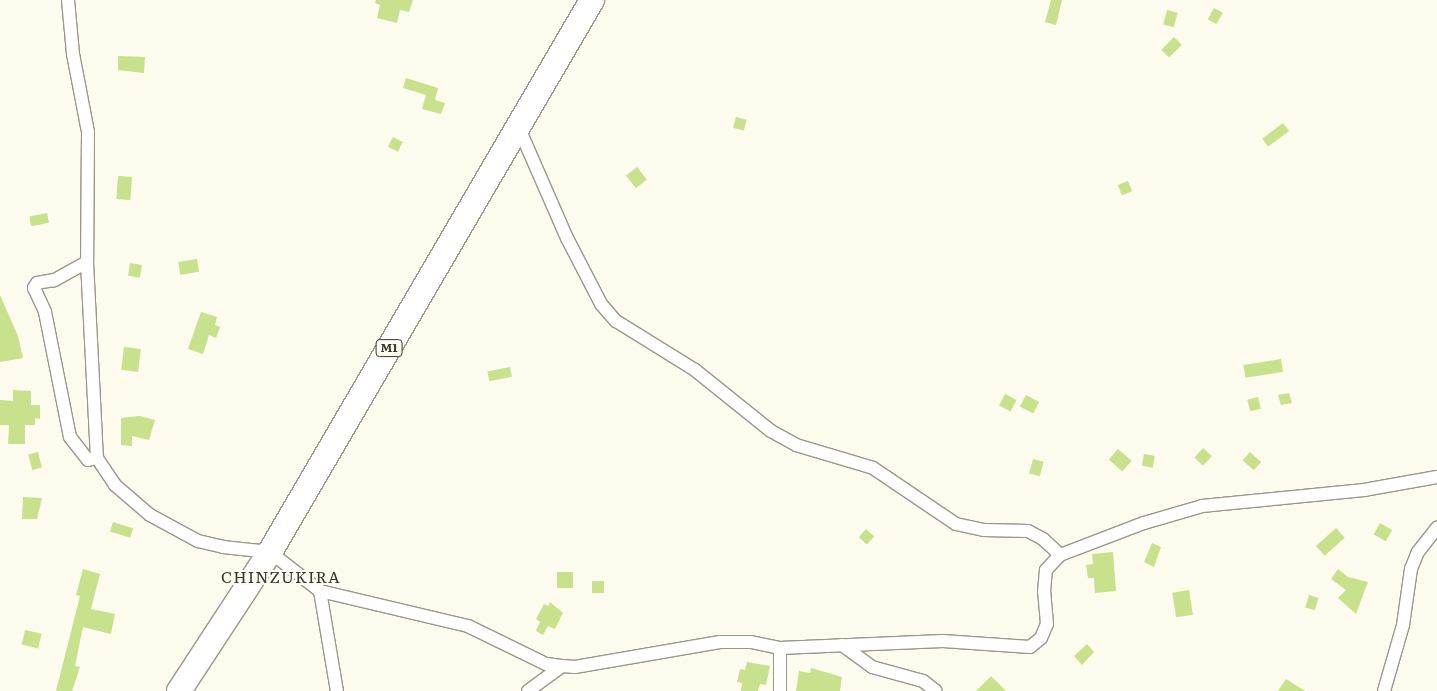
<!DOCTYPE html>
<style>
body{margin:0}
#map{position:relative;width:1437px;height:691px;overflow:hidden;background:#fdfbed;font-family:Literata,serif}
div>[style]{position:absolute}
.building>*{inset:0;background:#c7e18c;transform-origin:0 0}
.roads{filter:drop-shadow(1px 0 #9a978a) drop-shadow(-1px 0 #9a978a) drop-shadow(0 1px #9a978a) drop-shadow(0 -1px #9a978a)}
.street>*{height:12px;margin:-6px;padding:0 6px;transform-origin:6px;border-radius:6px;background:#fff}
.highway>*{height:24px;margin:-12px;padding:0 12px;transform-origin:12px;border-radius:12px;background:#fff}
span{translate:-50% -50%;white-space:nowrap;text-align:center;line-height:1.15;-webkit-text-stroke:4px #fdfbed;paint-order:stroke}
.shield-label span{padding:1px 4px;background:#fdfbed;border:1px solid;border-radius:4px;-webkit-text-stroke-width:0}
.shield-label{font-size:12px;color:#373631;font-weight:700}
.quarter-label{font-size:16px;color:#373631;letter-spacing:1px}
</style>
<div id="map">
<div class="building">
<i style="clip-path:polygon(376px 0,413px 0,409px 12px,400px 10px,397px 23px,377px 18px,380px 5px,375px 3px)"></i>
<i style="clip-path:polygon(1051px 0,1062px 0,1056px 25px,1045px 22px)"></i>
<i style="left:1214px;top:8px;width:10px;height:13px;rotate:29deg"></i>
<i style="left:1167px;top:10px;width:11px;height:15px;rotate:15deg"></i>
<i style="left:1174px;top:37px;width:11px;height:18px;rotate:45deg"></i>
<i style="clip-path:polygon(118px 56px,145px 57px,144px 73px,118px 70px)"></i>
<i style="clip-path:polygon(406px 78px,438px 88px,435px 100px,445px 103px,441px 114px,422px 109px,426px 95px,403px 88px)"></i>
<i style="left:736px;top:117px;width:11px;height:11px;rotate:15deg"></i>
<i style="left:1283px;top:123px;width:10px;height:26px;rotate:53deg"></i>
<i style="left:393px;top:137px;width:11px;height:11px;rotate:27deg"></i>
<i style="left:637px;top:167px;width:16px;height:14px;rotate:52deg"></i>
<i style="left:118px;top:176px;width:14px;height:23px;rotate:4deg"></i>
<i style="left:1128px;top:181px;width:11px;height:11px;rotate:68deg"></i>
<i style="left:47px;top:213px;width:10px;height:18px;rotate:79deg"></i>
<i style="left:197px;top:259px;width:13px;height:19px;rotate:81deg"></i>
<i style="left:130px;top:263px;width:12px;height:13px;rotate:9deg"></i>
<i style="clip-path:polygon(0 295px,18px 336px,23px 358px,0 362px)"></i>
<i style="clip-path:polygon(201px 312px,217px 317px,215px 325px,220px 327px,216px 338px,209px 335px,203px 354px,188px 349px)"></i>
<i style="left:124px;top:347px;width:17px;height:23px;rotate:7deg"></i>
<i style="left:1281px;top:359px;width:13px;height:38px;rotate:81deg"></i>
<i style="left:510px;top:367px;width:10px;height:23px;rotate:79deg"></i>
<i style="clip-path:polygon(13px 390px,31px 391px,31px 405px,40px 405px,40px 419px,35px 418px,35px 425px,25px 425px,25px 444px,8px 444px,9px 425px,0 425px,0 400px,13px 401px)"></i>
<i style="clip-path:polygon(1289px 393px,1292px 403px,1281px 405px,1278px 395px)"></i>
<i style="left:1005px;top:394px;width:13px;height:13px;rotate:27deg"></i>
<i style="left:1026px;top:395px;width:15px;height:13px;rotate:28deg"></i>
<i style="left:1258px;top:397px;width:12px;height:11px;rotate:76deg"></i>
<i style="clip-path:polygon(140px 416px,155px 420px,149px 440px,132px 436px,132px 446px,121px 445px,121px 418px)"></i>
<i style="left:1203px;top:448px;width:12px;height:13px;rotate:42deg"></i>
<i style="left:1118px;top:449px;width:18px;height:14px;rotate:41deg"></i>
<i style="left:38px;top:452px;width:16px;height:10px;rotate:76deg"></i>
<i style="left:1250px;top:452px;width:15px;height:11px;rotate:42deg"></i>
<i style="left:1144px;top:454px;width:11px;height:12px;rotate:10deg"></i>
<i style="left:1033px;top:459px;width:11px;height:15px;rotate:15deg"></i>
<i style="clip-path:polygon(23px 497px,42px 498px,37px 519px,22px 519px)"></i>
<i style="left:113px;top:522px;width:21px;height:10px;rotate:17deg"></i>
<i style="left:1380px;top:523px;width:14px;height:13px;rotate:30deg"></i>
<i style="left:1336px;top:528px;width:13px;height:27px;rotate:48deg"></i>
<i style="left:866px;top:529px;width:11px;height:11px;rotate:41deg"></i>
<i style="clip-path:polygon(1152px 543px,1161px 547px,1154px 567px,1144px 562px)"></i>
<i style="clip-path:polygon(1113px 552px,1116px 591px,1095px 593px,1094px 578px,1088px 578px,1086px 565px,1093px 564px,1092px 554px)"></i>
<i style="clip-path:polygon(83px 569px,100px 574px,91px 609px,115px 614px,111px 634px,83px 627px,75px 666px,80px 667px,72px 691px,56px 691px,80px 596px,76px 595px)"></i>
<i style="clip-path:polygon(1338px 569px,1348px 577px,1368px 582px,1356px 614px,1338px 598px,1346px 590px,1331px 579px)"></i>
<i style="left:573px;top:572px;width:16px;height:16px;rotate:90deg"></i>
<i style="left:592px;top:581px;width:12px;height:12px"></i>
<i style="left:1189px;top:590px;width:25px;height:17px;rotate:81deg"></i>
<i style="left:1309px;top:595px;width:10px;height:13px;rotate:17deg"></i>
<i style="clip-path:polygon(550px 602px,563px 613px,555px 629px,548px 626px,543px 635px,536px 631px,540px 622px,536px 619px,544px 604px,548px 606px)"></i>
<i style="left:25px;top:630px;width:17px;height:15px;rotate:13deg"></i>
<i style="clip-path:polygon(1087px 644px,1094px 652px,1082px 665px,1074px 656px)"></i>
<i style="clip-path:polygon(747px 662px,770px 666px,766px 685px,760px 684px,758px 691px,741px 691px,742px 683px,737px 682px,740px 669px,745px 670px)"></i>
<i style="clip-path:polygon(811px 668px,842px 677px,840px 691px,796px 691px,799px 671px,810px 673px)"></i>
<i style="clip-path:polygon(991px 676px,1006px 691px,976px 691px)"></i>
<i style="clip-path:polygon(1286px 679px,1305px 691px,1278px 691px)"></i>
</div>
<div class="roads">
<div class="street">
<i style="left:68px;top:0;width:54px;rotate:84.7deg"></i>
<i style="left:73px;top:54px;width:79px;rotate:79.1deg"></i>
<i style="left:88px;top:132px;width:130px;rotate:90.4deg"></i>
<i style="left:87px;top:262px;width:196px;rotate:87.1deg"></i>
<i style="left:97px;top:458px;width:32px;rotate:56deg"></i>
<i style="left:115px;top:485px;width:46px;rotate:40.6deg"></i>
<i style="left:150px;top:515px;width:55px;rotate:28.4deg"></i>
<i style="left:198px;top:541px;width:26px;rotate:13deg"></i>
<i style="left:223px;top:547px;width:47px;rotate:6.1deg"></i>
<i style="left:270px;top:552px;width:63px;rotate:38deg"></i>
<i style="left:320px;top:591px;width:152px;rotate:13.3deg"></i>
<i style="left:468px;top:626px;width:87px;rotate:26deg"></i>
<i style="left:546px;top:664px;width:16px;rotate:7deg"></i>
<i style="left:562px;top:666px;width:13px;rotate:4deg"></i>
<i style="left:575px;top:667px;width:147px;rotate:-9.8deg"></i>
<i style="left:720px;top:642px;width:31px"></i>
<i style="left:751px;top:642px;width:30px;rotate:12deg"></i>
<i style="left:780px;top:648px;width:163px;rotate:-2.5deg"></i>
<i style="left:943px;top:641px;width:87px;rotate:3.9deg"></i>
<i style="left:1030px;top:647px;width:14px;rotate:-39deg"></i>
<i style="left:1041px;top:638px;width:15px;rotate:-67deg"></i>
<i style="left:1047px;top:624px;width:32px;rotate:-95deg"></i>
<i style="left:1044px;top:592px;width:22px;rotate:-85deg"></i>
<i style="left:1046px;top:570px;width:21px;rotate:-47deg"></i>
<i style="left:1060px;top:555px;width:90px;rotate:-20.9deg"></i>
<i style="left:1144px;top:523px;width:60px;rotate:-16.3deg"></i>
<i style="left:1202px;top:506px;width:163px;rotate:-5.6deg"></i>
<i style="left:1364px;top:490px;width:74px;rotate:-10.1deg"></i>
<i style="left:518px;top:126px;width:122px;rotate:66.4deg"></i>
<i style="left:567px;top:238px;width:74px;rotate:62.7deg"></i>
<i style="left:601px;top:304px;width:23px;rotate:49deg"></i>
<i style="left:616px;top:321px;width:93px;rotate:31.8deg"></i>
<i style="left:695px;top:370px;width:97px;rotate:38.8deg"></i>
<i style="left:771px;top:431px;width:29px;rotate:29deg"></i>
<i style="left:796px;top:445px;width:80px;rotate:16.6deg"></i>
<i style="left:873px;top:468px;width:100px;rotate:34deg"></i>
<i style="left:956px;top:524px;width:29px;rotate:12deg"></i>
<i style="left:984px;top:530px;width:44px;rotate:1.3deg"></i>
<i style="left:1028px;top:531px;width:17px;rotate:28deg"></i>
<i style="left:1043px;top:539px;width:23px;rotate:43deg"></i>
<i style="left:87px;top:262px;width:38px;rotate:151deg"></i>
<i style="left:54px;top:280px;width:17px;rotate:170deg"></i>
<i style="left:37px;top:283px;width:6px;rotate:121deg"></i>
<i style="left:34px;top:288px;width:26px;rotate:65deg"></i>
<i style="left:45px;top:312px;width:127px;rotate:78.7deg"></i>
<i style="left:70px;top:437px;width:29px;rotate:52deg"></i>
<i style="left:88px;top:460px;width:9px;rotate:-13deg"></i>
<i style="left:320px;top:591px;width:101px;rotate:80.4deg"></i>
<i style="left:842px;top:645px;width:37px;rotate:36deg"></i>
<i style="left:872px;top:667px;width:53px;rotate:15.4deg"></i>
<i style="left:923px;top:681px;width:16px;rotate:38deg"></i>
<i style="left:528px;top:691px;width:42px;rotate:-36.3deg"></i>
<i style="left:780px;top:691px;width:43px;rotate:-90deg"></i>
<i style="left:1384px;top:691px;width:69px;rotate:-73.9deg"></i>
<i style="left:1403px;top:625px;width:57px;rotate:-81.9deg"></i>
<i style="left:1411px;top:569px;width:18px;rotate:-68deg"></i>
<i style="left:1418px;top:552px;width:31px;rotate:-52deg"></i>
</div>
<div class="highway">
<i style="left:179px;top:691px;width:166px;rotate:-56.8deg"></i>
<i style="left:270px;top:552px;width:639px;rotate:-59.74deg"></i>
</div>
</div>
<div class="shield-label">
<span style="left:389px;top:348px">M1</span>
</div>
<div class="quarter-label">
<span style="left:281px;top:576px">CHINZUKIRA</span>
</div>
</div>
